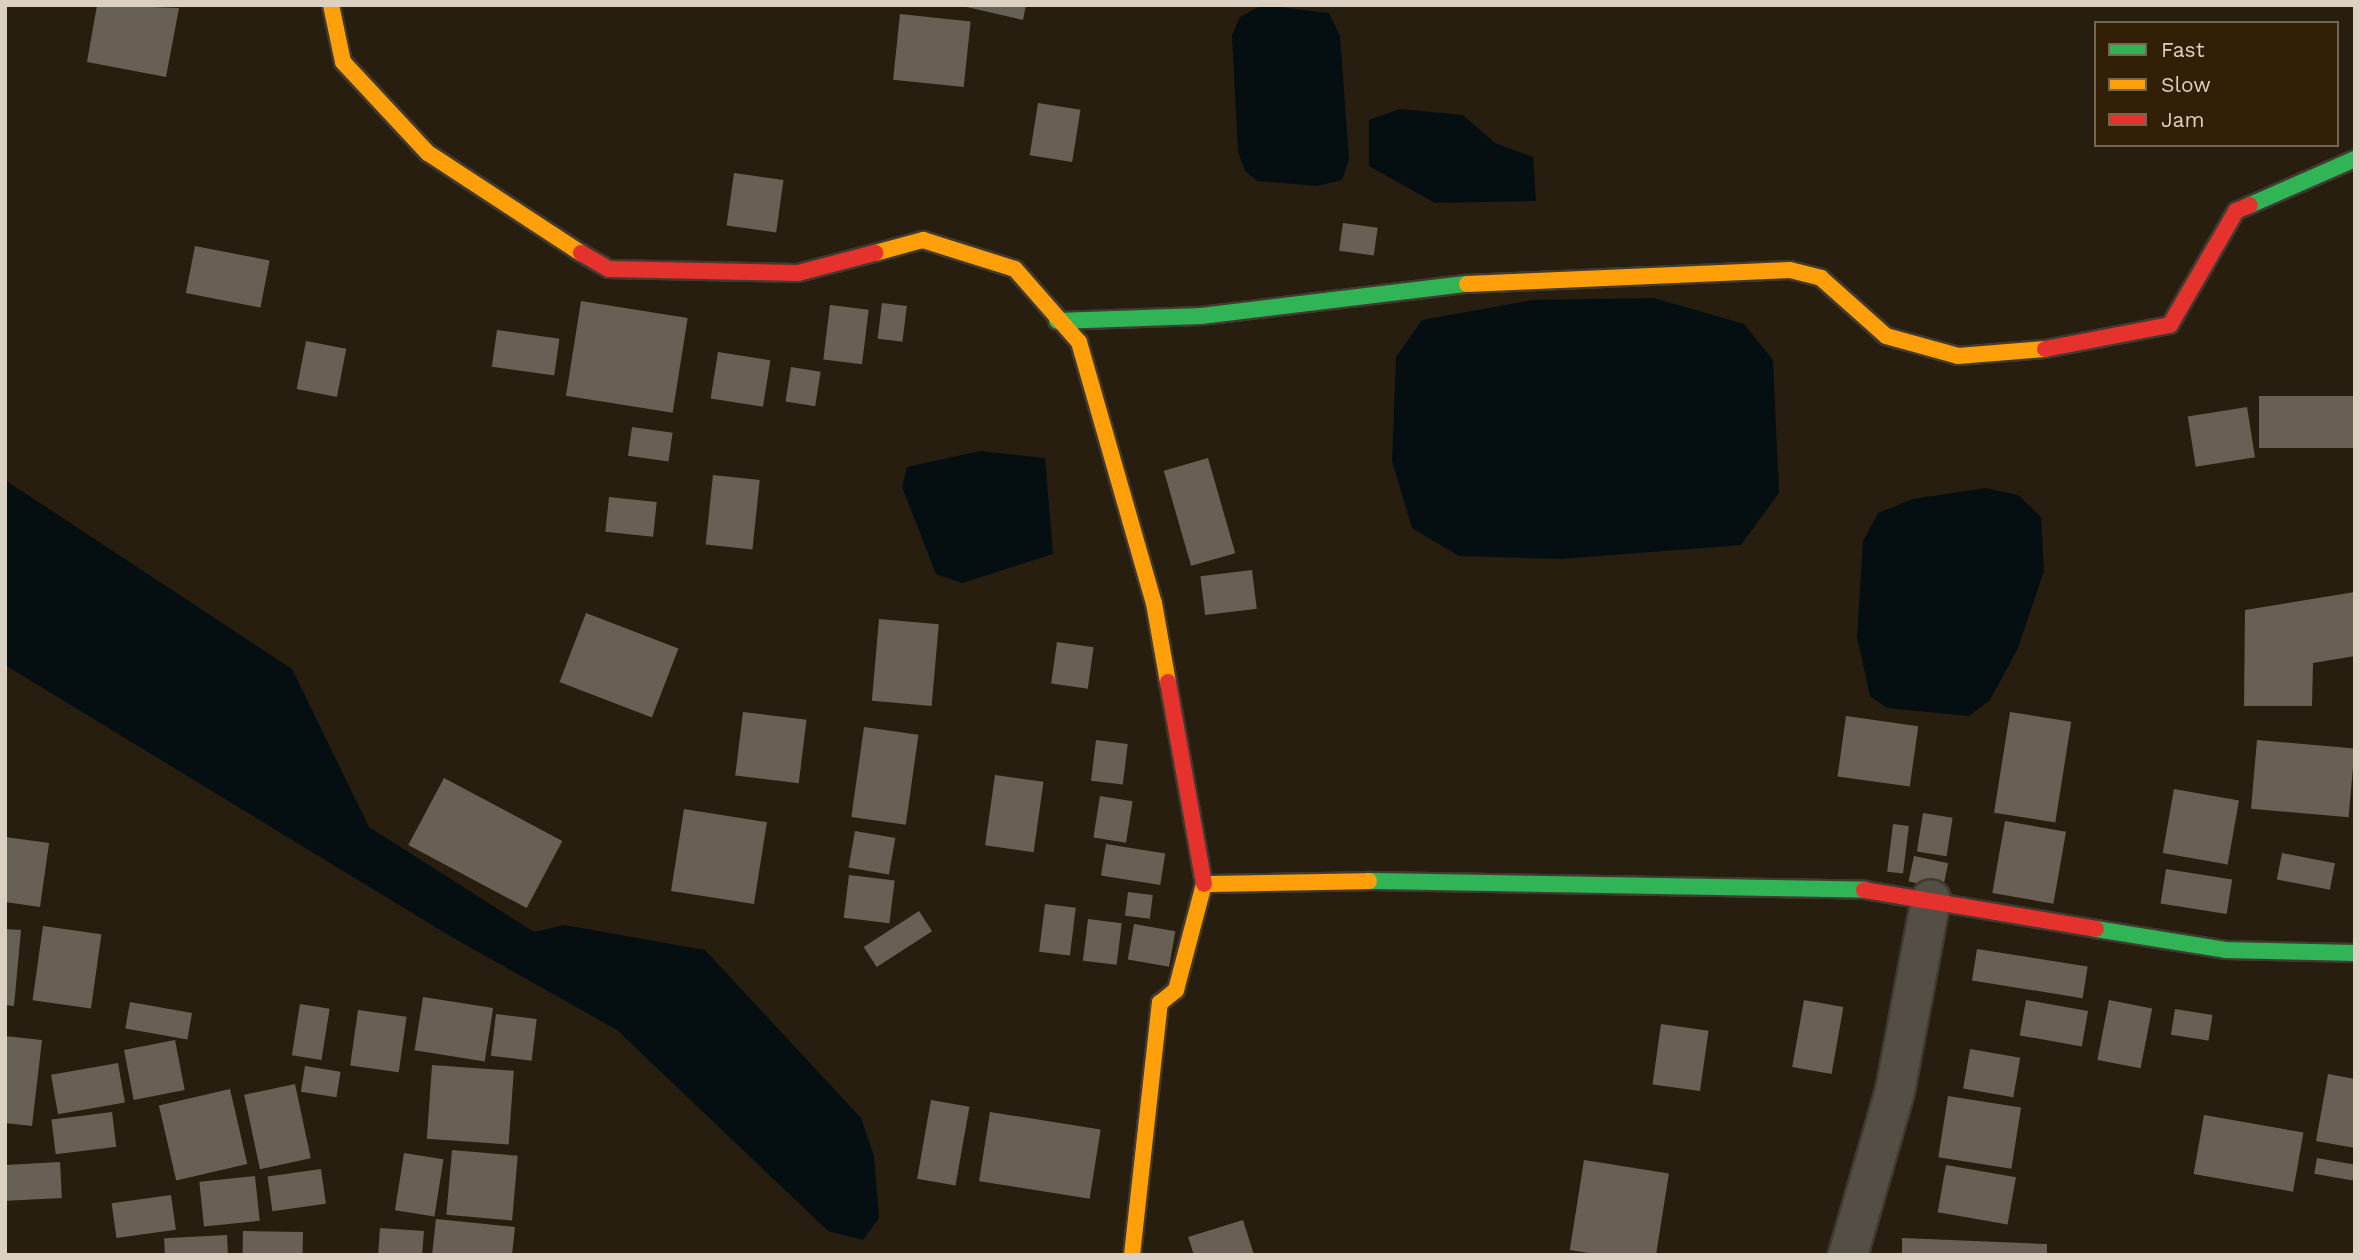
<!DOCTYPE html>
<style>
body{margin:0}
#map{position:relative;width:2360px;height:1260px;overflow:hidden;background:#271e10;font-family:"Work Sans",sans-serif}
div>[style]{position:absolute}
.water>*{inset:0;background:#050f11}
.building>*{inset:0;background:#686054;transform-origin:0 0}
.roads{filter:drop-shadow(2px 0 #413a30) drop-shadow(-2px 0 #413a30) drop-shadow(0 2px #413a30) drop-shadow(0 -2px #413a30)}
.street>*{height:38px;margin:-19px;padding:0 19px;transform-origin:19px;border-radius:19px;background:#554e44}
.fast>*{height:16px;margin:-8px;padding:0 8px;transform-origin:8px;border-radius:8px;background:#30b455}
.slow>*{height:16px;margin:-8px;padding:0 8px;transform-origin:8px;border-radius:8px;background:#ff9f0a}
.jam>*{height:16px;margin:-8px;padding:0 8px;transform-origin:8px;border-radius:8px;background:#e5322d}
span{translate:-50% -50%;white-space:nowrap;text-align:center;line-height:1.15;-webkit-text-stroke:7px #311f06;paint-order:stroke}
.frame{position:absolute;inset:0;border:7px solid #dcd0c2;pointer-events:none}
.legend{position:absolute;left:2094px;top:21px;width:245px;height:126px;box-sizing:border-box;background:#311f06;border:2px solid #756651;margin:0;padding:9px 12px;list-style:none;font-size:21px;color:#dcd0c2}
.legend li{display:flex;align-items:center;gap:14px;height:35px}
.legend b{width:35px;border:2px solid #756651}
</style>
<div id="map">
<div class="water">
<i style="clip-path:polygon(1262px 5px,1329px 13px,1340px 36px,1349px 159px,1342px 180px,1317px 186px,1257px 181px,1245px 171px,1238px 152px,1232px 35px,1240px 17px)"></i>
<i style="clip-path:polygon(1400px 109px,1463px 115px,1495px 143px,1533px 157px,1536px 201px,1435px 203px,1369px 166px,1369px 120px)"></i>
<i style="clip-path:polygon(1654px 298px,1744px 324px,1773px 360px,1779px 493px,1741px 545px,1561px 559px,1459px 556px,1412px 528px,1392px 461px,1396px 357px,1422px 320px,1533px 300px)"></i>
<i style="clip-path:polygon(980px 451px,1045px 458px,1053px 554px,962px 583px,936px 574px,902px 487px,907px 467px)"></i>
<i style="clip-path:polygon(5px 480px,292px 669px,369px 827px,534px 932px,564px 925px,705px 950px,861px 1118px,874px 1156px,879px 1218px,863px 1240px,828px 1231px,617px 1030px,450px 936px,5px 665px)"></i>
<i style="clip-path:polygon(1985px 488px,2018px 495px,2041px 517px,2044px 571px,2018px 648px,1990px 700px,1969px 716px,1887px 708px,1870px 696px,1857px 637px,1863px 541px,1878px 513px,1913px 499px)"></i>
</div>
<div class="building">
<i style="clip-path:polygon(97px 5px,179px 8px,166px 77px,87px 62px)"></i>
<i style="clip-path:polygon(958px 5px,1026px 5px,1023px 20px)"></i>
<i style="left:900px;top:14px;width:71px;height:66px;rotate:6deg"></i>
<i style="left:1038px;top:103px;width:43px;height:53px;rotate:9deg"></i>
<i style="left:734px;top:173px;width:50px;height:53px;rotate:8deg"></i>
<i style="left:1343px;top:223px;width:35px;height:28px;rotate:8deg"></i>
<i style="left:195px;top:246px;width:76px;height:48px;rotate:11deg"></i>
<i style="left:581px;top:301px;width:108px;height:96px;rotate:9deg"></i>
<i style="left:882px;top:303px;width:25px;height:36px;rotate:7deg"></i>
<i style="left:830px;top:305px;width:39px;height:55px;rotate:7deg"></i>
<i style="left:497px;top:330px;width:63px;height:37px;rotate:8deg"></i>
<i style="left:306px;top:341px;width:41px;height:49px;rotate:11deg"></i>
<i style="left:718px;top:352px;width:53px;height:47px;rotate:9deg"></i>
<i style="left:791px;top:367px;width:30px;height:35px;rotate:9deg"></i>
<i style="left:2355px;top:396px;width:52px;height:96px;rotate:90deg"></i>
<i style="left:2247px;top:407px;width:51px;height:60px;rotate:81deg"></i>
<i style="left:632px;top:427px;width:41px;height:29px;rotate:8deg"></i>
<i style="left:1208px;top:458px;width:99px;height:46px;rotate:74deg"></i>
<i style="left:713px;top:475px;width:47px;height:70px;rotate:6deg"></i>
<i style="left:609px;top:497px;width:48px;height:35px;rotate:6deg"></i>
<i style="left:1252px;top:570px;width:39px;height:52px;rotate:83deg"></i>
<i style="clip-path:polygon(2355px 592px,2355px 656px,2313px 663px,2312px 706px,2244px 706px,2245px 610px)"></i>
<i style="left:586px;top:613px;width:99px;height:74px;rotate:21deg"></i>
<i style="left:879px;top:619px;width:60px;height:82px;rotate:5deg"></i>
<i style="left:1057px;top:642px;width:37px;height:42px;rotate:8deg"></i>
<i style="left:743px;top:712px;width:64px;height:64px;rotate:7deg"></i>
<i style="left:2010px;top:712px;width:62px;height:102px;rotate:9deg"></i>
<i style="left:1846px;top:716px;width:73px;height:61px;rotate:8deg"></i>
<i style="left:864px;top:727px;width:55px;height:91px;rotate:8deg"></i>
<i style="left:1096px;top:740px;width:32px;height:41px;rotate:7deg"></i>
<i style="left:2257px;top:740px;width:98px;height:69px;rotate:5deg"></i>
<i style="left:995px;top:775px;width:49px;height:71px;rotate:8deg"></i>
<i style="left:444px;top:778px;width:134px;height:76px;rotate:28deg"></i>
<i style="left:2174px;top:789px;width:66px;height:65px;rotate:10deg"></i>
<i style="left:1100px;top:796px;width:33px;height:42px;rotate:9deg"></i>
<i style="left:684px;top:809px;width:84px;height:83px;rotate:9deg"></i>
<i style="left:1923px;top:813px;width:30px;height:39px;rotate:9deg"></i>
<i style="left:2005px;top:821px;width:62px;height:73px;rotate:10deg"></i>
<i style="left:1893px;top:824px;width:16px;height:48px;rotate:7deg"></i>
<i style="left:855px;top:831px;width:41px;height:37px;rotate:10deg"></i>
<i style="clip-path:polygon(5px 837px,49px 843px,40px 907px,5px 902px)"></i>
<i style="left:1106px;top:844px;width:60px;height:32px;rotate:9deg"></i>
<i style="left:2282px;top:853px;width:54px;height:27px;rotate:11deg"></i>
<i style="left:1914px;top:856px;width:35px;height:26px;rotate:12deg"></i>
<i style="left:2166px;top:869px;width:67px;height:35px;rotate:9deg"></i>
<i style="left:849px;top:875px;width:46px;height:43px;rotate:7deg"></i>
<i style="left:1128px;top:892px;width:25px;height:24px;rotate:7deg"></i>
<i style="left:1045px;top:904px;width:31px;height:48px;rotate:7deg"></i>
<i style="left:919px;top:911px;width:24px;height:66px;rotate:57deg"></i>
<i style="left:1088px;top:919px;width:34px;height:42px;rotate:7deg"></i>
<i style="left:1134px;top:924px;width:42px;height:36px;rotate:10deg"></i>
<i style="left:43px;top:926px;width:59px;height:75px;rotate:8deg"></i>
<i style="clip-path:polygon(5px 929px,21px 930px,14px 1006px,5px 1005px)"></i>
<i style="left:1977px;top:949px;width:112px;height:32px;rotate:9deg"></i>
<i style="left:423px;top:997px;width:71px;height:54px;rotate:9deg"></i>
<i style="left:1804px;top:1000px;width:40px;height:68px;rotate:10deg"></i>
<i style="left:2026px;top:1000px;width:63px;height:36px;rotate:10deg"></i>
<i style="left:2109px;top:1000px;width:44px;height:61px;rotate:11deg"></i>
<i style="left:130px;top:1002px;width:63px;height:27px;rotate:10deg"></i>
<i style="left:300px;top:1004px;width:30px;height:52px;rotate:9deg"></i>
<i style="left:2175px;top:1009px;width:38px;height:26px;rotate:9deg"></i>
<i style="left:358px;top:1010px;width:49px;height:56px;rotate:8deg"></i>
<i style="left:496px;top:1014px;width:41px;height:42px;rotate:7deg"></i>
<i style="left:1661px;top:1024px;width:48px;height:61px;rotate:8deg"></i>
<i style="clip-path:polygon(5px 1036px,42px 1040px,32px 1126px,5px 1123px)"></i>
<i style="left:175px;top:1040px;width:51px;height:52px;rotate:79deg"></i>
<i style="left:1970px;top:1049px;width:51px;height:40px;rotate:10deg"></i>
<i style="left:118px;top:1063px;width:40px;height:68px;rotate:80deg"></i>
<i style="left:432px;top:1065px;width:82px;height:74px;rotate:4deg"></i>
<i style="left:305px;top:1066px;width:36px;height:26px;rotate:9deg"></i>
<i style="clip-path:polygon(2328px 1074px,2355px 1079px,2355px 1148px,2316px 1141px)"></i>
<i style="left:295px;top:1084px;width:76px;height:52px;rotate:78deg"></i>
<i style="left:230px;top:1089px;width:77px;height:73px;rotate:77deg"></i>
<i style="left:1948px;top:1096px;width:74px;height:62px;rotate:9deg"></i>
<i style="left:931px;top:1100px;width:39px;height:80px;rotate:10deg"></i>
<i style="left:112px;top:1112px;width:35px;height:61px;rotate:83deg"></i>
<i style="left:990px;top:1112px;width:112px;height:70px;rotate:9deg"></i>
<i style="left:2204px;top:1115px;width:101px;height:60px;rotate:10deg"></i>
<i style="left:452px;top:1150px;width:66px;height:65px;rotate:5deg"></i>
<i style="left:404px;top:1153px;width:40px;height:58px;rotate:9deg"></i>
<i style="left:2317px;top:1158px;width:39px;height:16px;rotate:10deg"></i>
<i style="left:1584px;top:1160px;width:86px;height:91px;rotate:9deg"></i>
<i style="left:60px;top:1162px;width:36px;height:55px;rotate:87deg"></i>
<i style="left:1946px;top:1165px;width:71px;height:48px;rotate:10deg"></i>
<i style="left:321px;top:1169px;width:35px;height:54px;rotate:82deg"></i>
<i style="left:255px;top:1176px;width:45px;height:56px;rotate:84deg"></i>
<i style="left:171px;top:1195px;width:35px;height:60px;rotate:82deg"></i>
<i style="clip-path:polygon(436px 1219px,515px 1227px,512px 1255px,432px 1255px)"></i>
<i style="clip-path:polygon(1243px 1220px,1254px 1255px,1194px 1255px,1188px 1237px)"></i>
<i style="left:380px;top:1228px;width:44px;height:27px;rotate:4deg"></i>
<i style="left:243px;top:1231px;width:60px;height:24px;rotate:1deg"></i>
<i style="left:227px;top:1235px;width:20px;height:63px;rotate:87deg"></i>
<i style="clip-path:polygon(1902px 1238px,2047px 1244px,2047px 1255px,1902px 1255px)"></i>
</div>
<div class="roads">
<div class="street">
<i style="left:1848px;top:1255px;width:171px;rotate:-74deg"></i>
<i style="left:1895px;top:1091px;width:195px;rotate:-79.4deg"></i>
</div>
<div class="fast">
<i style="left:2250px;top:205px;width:115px;rotate:-23.7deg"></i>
<i style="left:1057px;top:321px;width:144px;rotate:-2deg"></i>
<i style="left:1201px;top:316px;width:268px;rotate:-6.9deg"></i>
<i style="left:1369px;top:881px;width:495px;rotate:1deg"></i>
<i style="left:2096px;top:929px;width:131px;rotate:9.2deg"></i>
<i style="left:2225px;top:950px;width:130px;rotate:1.3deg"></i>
</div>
<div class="slow">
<i style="left:331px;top:5px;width:58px;rotate:78.1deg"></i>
<i style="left:343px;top:62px;width:125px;rotate:47deg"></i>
<i style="left:428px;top:153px;width:183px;rotate:33.2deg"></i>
<i style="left:875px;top:253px;width:50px;rotate:-15.2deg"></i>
<i style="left:923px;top:240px;width:96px;rotate:17.5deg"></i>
<i style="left:1015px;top:269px;width:97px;rotate:48.8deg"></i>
<i style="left:1079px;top:342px;width:272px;rotate:74deg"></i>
<i style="left:1154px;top:603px;width:80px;rotate:80deg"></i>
<i style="left:1467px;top:284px;width:323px;rotate:-2.5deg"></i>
<i style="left:1790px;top:270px;width:32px;rotate:14deg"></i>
<i style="left:1821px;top:278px;width:87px;rotate:41.7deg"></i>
<i style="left:1886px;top:336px;width:75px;rotate:15.5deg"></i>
<i style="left:1958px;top:356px;width:87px;rotate:-4.6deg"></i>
<i style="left:1132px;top:1255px;width:254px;rotate:-83.7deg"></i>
<i style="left:1160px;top:1003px;width:21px;rotate:-39deg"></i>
<i style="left:1176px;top:990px;width:110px;rotate:-75.2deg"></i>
<i style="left:1204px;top:884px;width:165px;rotate:-1deg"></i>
</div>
<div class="jam">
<i style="left:581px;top:253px;width:32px;rotate:30deg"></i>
<i style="left:609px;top:269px;width:189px;rotate:1.2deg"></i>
<i style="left:798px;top:273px;width:80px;rotate:-14.6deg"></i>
<i style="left:2045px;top:349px;width:127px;rotate:-10.9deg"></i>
<i style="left:2170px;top:325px;width:132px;rotate:-59.9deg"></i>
<i style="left:2236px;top:211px;width:15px;rotate:-23deg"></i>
<i style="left:1168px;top:682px;width:205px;rotate:79.9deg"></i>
<i style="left:1864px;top:890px;width:235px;rotate:9.5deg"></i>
</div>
</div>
<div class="frame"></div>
<ul class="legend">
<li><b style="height:9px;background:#30b455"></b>Fast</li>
<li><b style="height:9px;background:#ff9f0a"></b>Slow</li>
<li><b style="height:9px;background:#e5322d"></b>Jam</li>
</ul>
</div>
